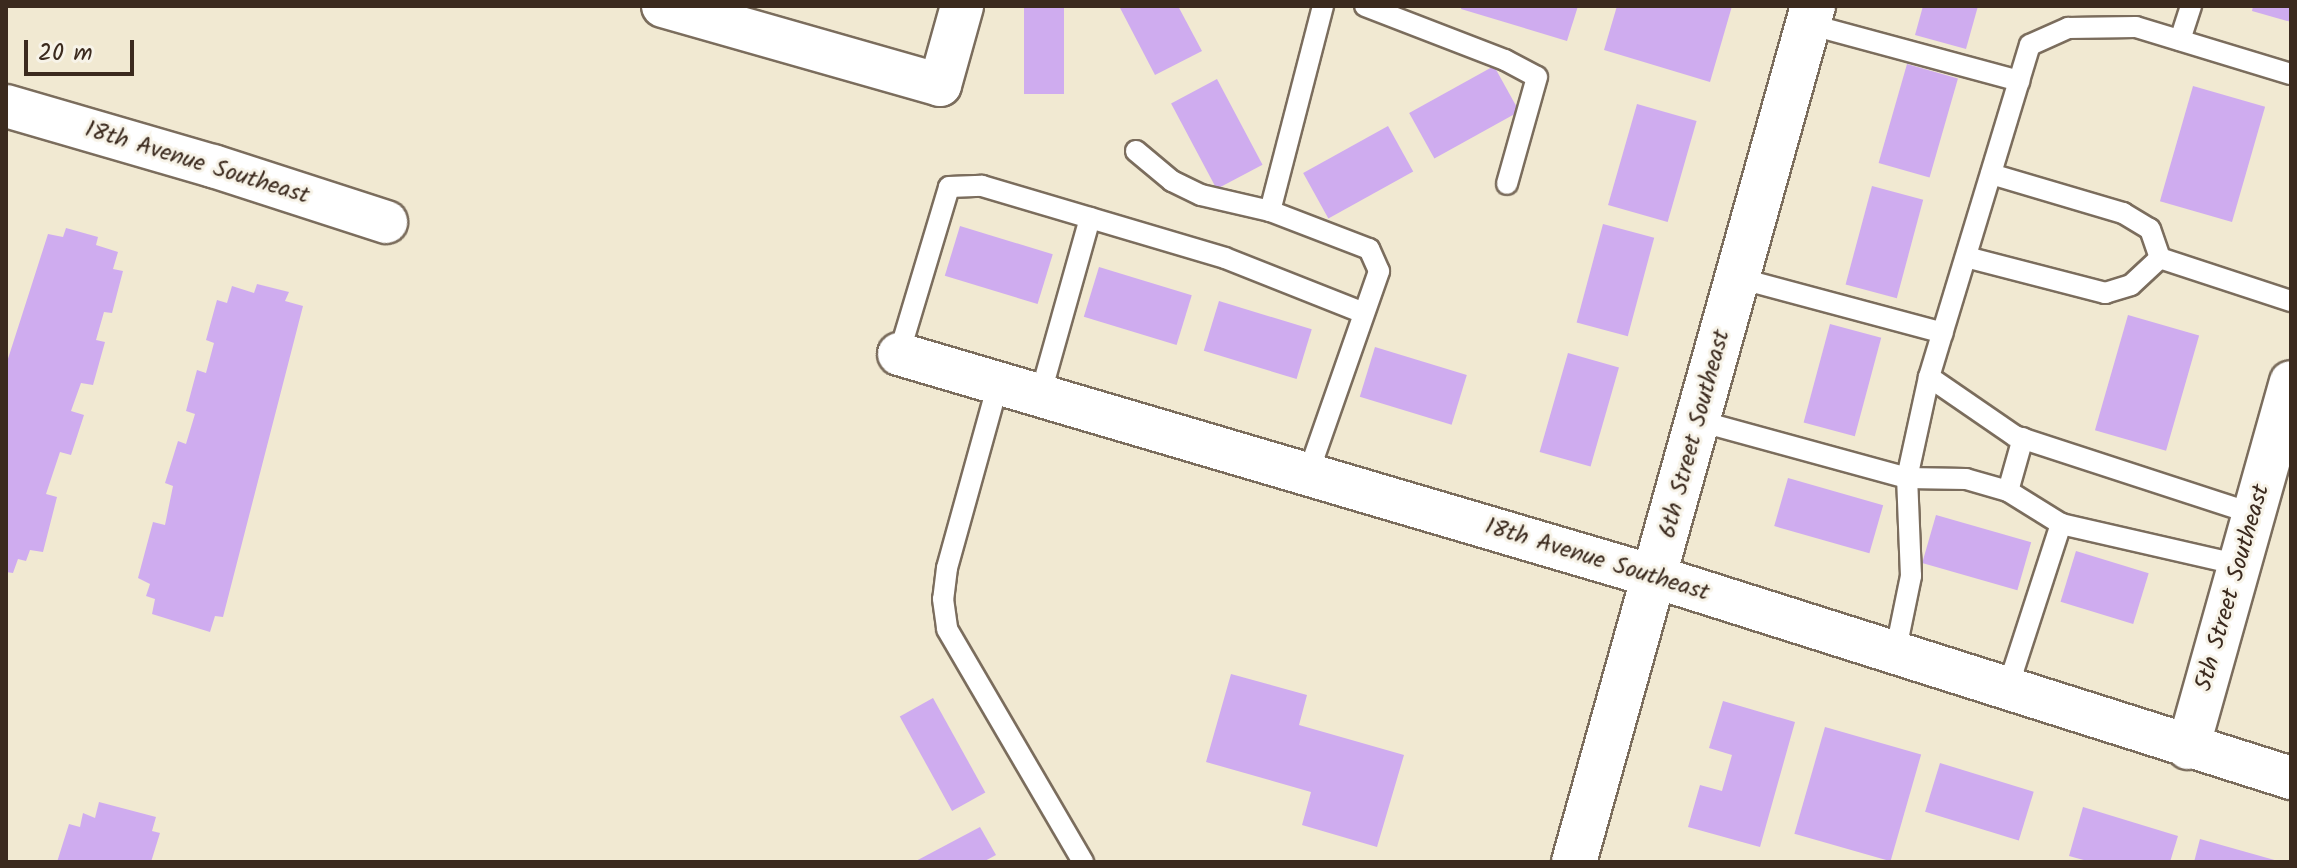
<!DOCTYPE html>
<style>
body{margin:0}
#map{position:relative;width:2297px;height:868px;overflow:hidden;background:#f1e9d2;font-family:Kalam,sans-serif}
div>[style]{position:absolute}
.building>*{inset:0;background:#cfacef;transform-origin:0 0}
.roads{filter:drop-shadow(2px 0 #7b6d5d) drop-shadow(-2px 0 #7b6d5d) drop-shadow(0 2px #7b6d5d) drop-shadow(0 -2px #7b6d5d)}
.lane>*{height:20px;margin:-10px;padding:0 10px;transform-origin:10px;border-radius:10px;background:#fff}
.street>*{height:42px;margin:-21px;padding:0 21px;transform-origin:21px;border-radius:21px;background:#fff}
.secondary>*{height:44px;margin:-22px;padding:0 22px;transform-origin:22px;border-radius:22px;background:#fff}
span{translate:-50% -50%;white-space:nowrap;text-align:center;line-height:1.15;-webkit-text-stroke:6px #f7f3e8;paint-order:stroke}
.street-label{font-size:24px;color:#3b2a1e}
.frame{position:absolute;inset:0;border:8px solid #3b2a1e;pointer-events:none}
.scale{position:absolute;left:24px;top:40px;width:110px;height:36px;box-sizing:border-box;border:4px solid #3b2a1e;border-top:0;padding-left:10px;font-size:24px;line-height:28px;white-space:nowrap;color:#3b2a1e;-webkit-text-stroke:6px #f7f3e8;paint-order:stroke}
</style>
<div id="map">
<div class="building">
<i style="left:1024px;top:6px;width:40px;height:88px"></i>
<i style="clip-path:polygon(1119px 6px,1178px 6px,1202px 51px,1155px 75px)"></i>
<i style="clip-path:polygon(1462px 6px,1578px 6px,1567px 41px,1461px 9px)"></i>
<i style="clip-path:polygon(1617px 6px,1732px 6px,1710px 82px,1604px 50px)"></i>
<i style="clip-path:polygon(1923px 6px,1978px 6px,1966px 49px,1915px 35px)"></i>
<i style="clip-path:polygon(2253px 6px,2291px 6px,2291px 22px,2252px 11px)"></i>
<i style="left:1907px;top:64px;width:53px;height:103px;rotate:16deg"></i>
<i style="left:1494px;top:66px;width:52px;height:97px;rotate:61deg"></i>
<i style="left:1217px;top:79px;width:97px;height:52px;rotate:62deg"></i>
<i style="left:2193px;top:86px;width:75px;height:120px;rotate:16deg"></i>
<i style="left:1637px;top:104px;width:62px;height:105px;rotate:16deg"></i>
<i style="left:1388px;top:126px;width:52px;height:97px;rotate:61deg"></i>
<i style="left:1872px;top:186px;width:53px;height:102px;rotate:15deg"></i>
<i style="left:1603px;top:224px;width:53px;height:102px;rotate:15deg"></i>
<i style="left:960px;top:226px;width:97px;height:52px;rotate:17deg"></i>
<i style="clip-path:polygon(66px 228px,98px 237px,96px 245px,118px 252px,113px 269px,123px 271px,112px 313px,104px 312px,96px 340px,105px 342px,93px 385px,81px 383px,71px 411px,84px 415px,71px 455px,60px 452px,46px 494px,57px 497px,43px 552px,30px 550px,26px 561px,18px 559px,13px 573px,6px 572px,6px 365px,48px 234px,63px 237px)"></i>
<i style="left:1099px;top:267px;width:97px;height:52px;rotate:17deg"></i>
<i style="clip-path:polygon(257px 284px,289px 292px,285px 301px,303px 306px,223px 617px,215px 616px,210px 632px,152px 614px,155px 599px,146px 596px,150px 584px,138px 578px,153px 522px,165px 525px,173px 486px,165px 483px,178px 441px,186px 444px,195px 414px,186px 411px,197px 370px,206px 373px,214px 343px,206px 340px,217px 300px,227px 303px,232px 286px,254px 293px)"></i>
<i style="left:1219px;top:301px;width:97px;height:52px;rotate:17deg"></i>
<i style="left:2128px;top:315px;width:74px;height:120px;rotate:16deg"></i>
<i style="left:1830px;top:324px;width:53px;height:102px;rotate:15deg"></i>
<i style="left:1375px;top:347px;width:96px;height:52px;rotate:17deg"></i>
<i style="left:1568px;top:353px;width:53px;height:103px;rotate:16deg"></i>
<i style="left:1788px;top:478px;width:99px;height:50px;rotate:16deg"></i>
<i style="left:1936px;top:515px;width:99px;height:50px;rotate:16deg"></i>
<i style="left:2076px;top:551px;width:76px;height:53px;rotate:17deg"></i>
<i style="clip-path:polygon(1231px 674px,1307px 695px,1299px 725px,1404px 755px,1377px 847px,1302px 825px,1311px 792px,1206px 762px)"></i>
<i style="left:933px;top:698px;width:108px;height:38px;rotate:61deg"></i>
<i style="clip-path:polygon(1723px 701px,1795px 722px,1760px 847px,1688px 827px,1700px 785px,1722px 791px,1732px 755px,1709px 748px)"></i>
<i style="left:1825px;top:727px;width:100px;height:111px;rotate:16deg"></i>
<i style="left:1940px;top:763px;width:98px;height:51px;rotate:17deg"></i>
<i style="clip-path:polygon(99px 802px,156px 817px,152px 831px,160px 833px,151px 862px,57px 862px,69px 824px,80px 827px,83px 813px,95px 818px)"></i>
<i style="clip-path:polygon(2083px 807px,2178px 836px,2170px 862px,2091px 862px,2069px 856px)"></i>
<i style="clip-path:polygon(980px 827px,996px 855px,983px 862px,914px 862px)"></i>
<i style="clip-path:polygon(2200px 839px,2278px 861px,2278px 862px,2194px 862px)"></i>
</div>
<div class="roads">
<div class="lane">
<i style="left:1365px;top:6px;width:150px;rotate:21.1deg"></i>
<i style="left:1505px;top:60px;width:36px;rotate:28deg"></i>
<i style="left:1537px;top:77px;width:111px;rotate:105.7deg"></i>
<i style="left:1808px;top:24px;width:219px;rotate:15.1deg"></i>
<i style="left:2180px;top:40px;width:36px;rotate:-72deg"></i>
<i style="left:1136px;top:151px;width:47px;rotate:39.8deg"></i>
<i style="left:1172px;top:181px;width:32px;rotate:26deg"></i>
<i style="left:1201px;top:195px;width:71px;rotate:13.1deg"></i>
<i style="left:1991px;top:174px;width:138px;rotate:16.5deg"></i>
<i style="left:2123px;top:213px;width:31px;rotate:31deg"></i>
<i style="left:2150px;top:229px;width:31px;rotate:71deg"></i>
<i style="left:1966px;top:257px;width:144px;rotate:14.5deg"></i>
<i style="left:2105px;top:293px;width:27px;rotate:-17deg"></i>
<i style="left:2131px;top:285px;width:40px;rotate:-43deg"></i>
<i style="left:2160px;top:258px;width:138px;rotate:18.2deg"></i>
<i style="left:1738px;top:278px;width:212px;rotate:15deg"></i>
<i style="left:899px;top:354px;width:174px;rotate:-73.3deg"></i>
<i style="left:949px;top:187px;width:33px;rotate:-2deg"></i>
<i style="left:982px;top:186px;width:253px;rotate:16.5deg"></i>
<i style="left:1225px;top:258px;width:149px;rotate:21.6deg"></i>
<i style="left:1929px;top:377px;width:347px;rotate:-73.1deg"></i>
<i style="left:2030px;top:45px;width:42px;rotate:-24.1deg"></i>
<i style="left:2068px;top:28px;width:68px;rotate:-0.8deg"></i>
<i style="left:2136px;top:27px;width:162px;rotate:16.9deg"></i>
<i style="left:998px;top:384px;width:191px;rotate:105.5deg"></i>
<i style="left:947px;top:568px;width:31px;rotate:97deg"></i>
<i style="left:943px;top:599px;width:30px;rotate:82deg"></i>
<i style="left:947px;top:629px;width:270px;rotate:59.7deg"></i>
<i style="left:1040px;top:396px;width:185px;rotate:-74.3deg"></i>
<i style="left:1699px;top:421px;width:216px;rotate:15.3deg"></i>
<i style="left:1907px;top:478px;width:59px;rotate:1deg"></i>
<i style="left:1966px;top:479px;width:44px;rotate:15.9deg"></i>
<i style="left:2023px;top:438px;width:55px;rotate:105.8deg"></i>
<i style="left:2008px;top:491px;width:62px;rotate:31.9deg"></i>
<i style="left:1308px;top:474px;width:215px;rotate:-70.7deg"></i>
<i style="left:1379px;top:271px;width:24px;rotate:-114deg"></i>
<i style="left:1369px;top:249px;width:106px;rotate:-159deg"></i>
<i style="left:1270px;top:211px;width:212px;rotate:-75.5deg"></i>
<i style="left:1895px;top:654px;width:80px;rotate:-78.4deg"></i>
<i style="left:1911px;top:576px;width:98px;rotate:-92.3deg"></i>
<i style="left:1907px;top:478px;width:103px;rotate:-77.7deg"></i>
<i style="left:1929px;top:377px;width:104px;rotate:34.5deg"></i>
<i style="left:2015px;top:436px;width:251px;rotate:18.1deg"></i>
<i style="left:2007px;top:690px;width:175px;rotate:-72deg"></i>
<i style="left:2061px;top:524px;width:184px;rotate:12.9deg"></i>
</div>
<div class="street">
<i style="left:663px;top:6px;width:288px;rotate:15.9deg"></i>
<i style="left:940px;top:85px;width:82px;rotate:-74.4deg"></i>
<i style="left:6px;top:106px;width:216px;rotate:16.2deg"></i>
<i style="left:213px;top:166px;width:182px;rotate:17.9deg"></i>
<i style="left:899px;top:354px;width:789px;rotate:16.41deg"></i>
<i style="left:1656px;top:577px;width:666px;rotate:17.56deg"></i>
<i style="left:2188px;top:748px;width:380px;rotate:-74.3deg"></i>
</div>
<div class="secondary">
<i style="left:1574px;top:862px;width:889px;rotate:-74.4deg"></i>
</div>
</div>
<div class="street-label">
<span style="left:197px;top:163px;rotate:17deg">18th Avenue Southeast</span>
<span style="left:1695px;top:434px;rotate:-75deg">6th Street Southeast</span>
<span style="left:1597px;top:560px;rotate:17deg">18th Avenue Southeast</span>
<span style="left:2233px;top:588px;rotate:-74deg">5th Street Southeast</span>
</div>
<div class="frame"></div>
<div class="scale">20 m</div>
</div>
